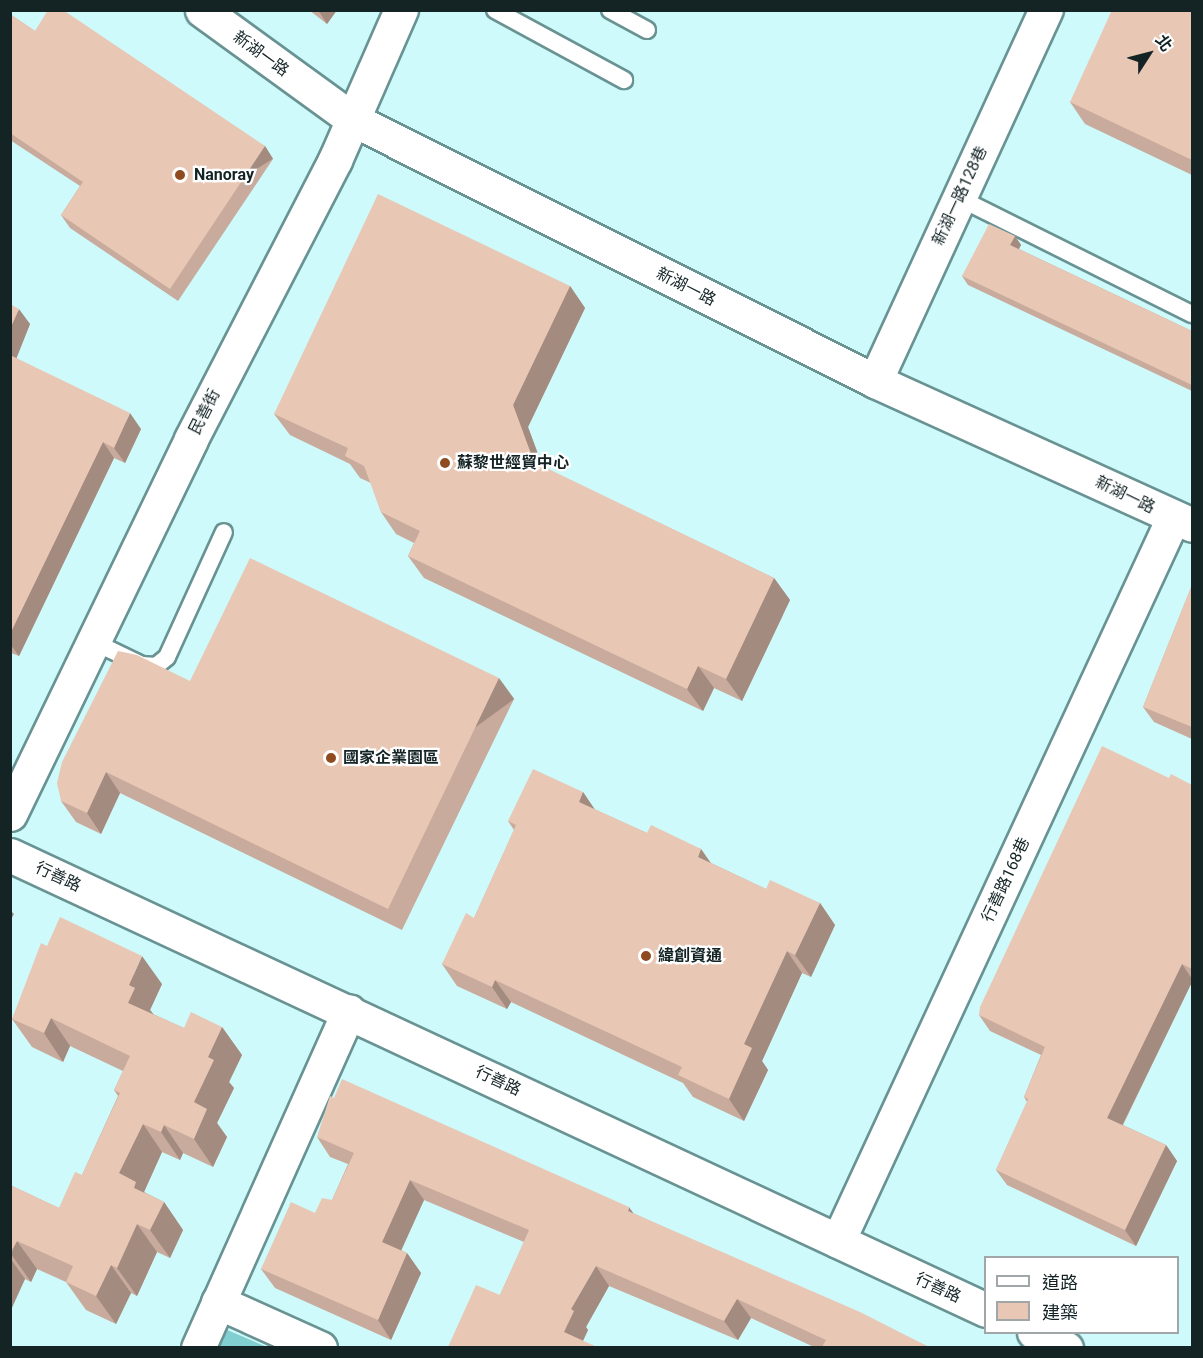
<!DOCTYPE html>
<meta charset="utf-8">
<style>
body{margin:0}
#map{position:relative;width:1203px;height:1358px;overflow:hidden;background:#cefafb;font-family:Roboto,"Noto Sans TC",sans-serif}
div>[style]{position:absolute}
.green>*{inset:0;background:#81cfd0}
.roads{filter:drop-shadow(2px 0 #699293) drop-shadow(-2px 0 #699293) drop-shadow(0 2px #699293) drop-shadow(0 -2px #699293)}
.lane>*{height:16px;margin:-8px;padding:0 8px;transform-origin:8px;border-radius:8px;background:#fff}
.street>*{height:33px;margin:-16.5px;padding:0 16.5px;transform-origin:16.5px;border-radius:16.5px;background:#fff}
.secondary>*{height:33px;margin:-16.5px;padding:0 16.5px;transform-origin:16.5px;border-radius:16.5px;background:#fff}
.wall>*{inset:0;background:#c8ab9c}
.shaded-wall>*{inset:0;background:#a38b7f;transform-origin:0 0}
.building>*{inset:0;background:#e9c7b5}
.dots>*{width:16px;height:16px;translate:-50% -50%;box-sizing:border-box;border:3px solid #fff;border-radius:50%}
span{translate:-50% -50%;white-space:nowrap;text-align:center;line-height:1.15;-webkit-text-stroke:4.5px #fff;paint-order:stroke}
.street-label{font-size:16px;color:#142425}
.poi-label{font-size:16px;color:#142425;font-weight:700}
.left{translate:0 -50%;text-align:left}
.frame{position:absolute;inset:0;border:12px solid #142425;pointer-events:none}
.legend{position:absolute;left:984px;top:1256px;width:195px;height:78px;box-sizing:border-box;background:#fff;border:2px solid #a1a7a8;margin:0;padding:8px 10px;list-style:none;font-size:18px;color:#142425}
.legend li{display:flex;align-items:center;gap:12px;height:30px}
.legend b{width:30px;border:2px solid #a1a7a8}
.north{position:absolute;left:1119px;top:24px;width:60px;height:60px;-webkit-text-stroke:4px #fff;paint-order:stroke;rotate:54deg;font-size:16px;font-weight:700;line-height:24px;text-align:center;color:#142425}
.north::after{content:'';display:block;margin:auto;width:21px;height:27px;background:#142425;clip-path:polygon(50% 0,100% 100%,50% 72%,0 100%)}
</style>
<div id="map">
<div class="green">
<i style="clip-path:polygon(225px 1329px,267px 1347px,217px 1347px)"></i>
</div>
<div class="roads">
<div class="lane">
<i style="left:495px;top:10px;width:147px;rotate:28.5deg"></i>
<i style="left:610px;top:10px;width:42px;rotate:28.4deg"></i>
<i style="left:959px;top:198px;width:260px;rotate:26.5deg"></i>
<i style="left:94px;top:642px;width:53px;rotate:25.6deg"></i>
<i style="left:142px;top:665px;width:14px;rotate:4deg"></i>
<i style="left:156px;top:666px;width:14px;rotate:-39deg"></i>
<i style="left:167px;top:657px;width:137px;rotate:-65.5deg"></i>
</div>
<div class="street">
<i style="left:202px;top:10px;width:185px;rotate:36deg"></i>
<i style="left:352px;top:119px;width:585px;rotate:26.61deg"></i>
<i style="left:875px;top:381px;width:348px;rotate:24.4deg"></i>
<i style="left:875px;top:381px;width:409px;rotate:-65.3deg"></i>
<i style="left:10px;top:814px;width:416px;rotate:-64.2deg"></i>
<i style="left:191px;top:439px;width:314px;rotate:-62.7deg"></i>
<i style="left:335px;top:160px;width:164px;rotate:-66.3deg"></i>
<i style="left:838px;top:1241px;width:797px;rotate:-65.14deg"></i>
<i style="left:218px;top:1302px;width:112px;rotate:24.3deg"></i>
<i style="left:198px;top:1348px;width:369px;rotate:-65.9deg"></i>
</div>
<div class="secondary">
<i style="left:10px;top:855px;width:1077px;rotate:24.99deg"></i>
<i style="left:1034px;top:1332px;width:36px;rotate:27deg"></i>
</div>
</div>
<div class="wall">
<i style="clip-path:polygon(309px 10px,337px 10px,327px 24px)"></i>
<i style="clip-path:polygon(1192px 10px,1192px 175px,1085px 124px,1070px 102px)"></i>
<i style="clip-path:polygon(10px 14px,35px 31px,265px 146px,273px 159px,178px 301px,70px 228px,61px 215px,80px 186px,10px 140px)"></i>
<i style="clip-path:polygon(1015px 236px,1021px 245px,1019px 249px,1192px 331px,1192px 391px,968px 285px,962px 276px)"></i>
<i style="clip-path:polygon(570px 286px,585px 308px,528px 427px,543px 467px,774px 578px,790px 600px,742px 701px,714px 688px,703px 711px,424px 578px,408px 556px,414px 543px,396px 534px,381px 512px,371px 483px,360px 478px,350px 464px,290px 435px,274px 414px)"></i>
<i style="clip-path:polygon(10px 304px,30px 324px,16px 358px,141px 429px,125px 463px,114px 458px,19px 656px,11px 653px,10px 654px)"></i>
<i style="clip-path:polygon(1192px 585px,1192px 739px,1154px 722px,1143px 707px)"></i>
<i style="clip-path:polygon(190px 681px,514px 699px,402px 930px,120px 793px,101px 834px,76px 822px,61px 801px)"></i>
<i style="clip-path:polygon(1169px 778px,1192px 785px,1192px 982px,1123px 1125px,1166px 1145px,1177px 1161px,1136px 1246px,1007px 1185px,996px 1170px,1027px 1102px,1024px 1097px,1041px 1055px,990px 1031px,979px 1015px)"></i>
<i style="clip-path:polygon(583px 792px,594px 809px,647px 833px,701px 849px,711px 863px,766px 889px,820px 903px,835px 925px,811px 977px,802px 973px,762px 1061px,768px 1070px,744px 1121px,693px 1097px,683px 1083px,511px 1002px,507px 1009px,457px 986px,442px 964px,474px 918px,514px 830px,508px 821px)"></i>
<i style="clip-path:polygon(47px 946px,162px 984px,150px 1010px,153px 1014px,184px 1028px,222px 1027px,242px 1055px,229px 1082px,234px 1088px,217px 1123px,227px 1137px,213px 1167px,183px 1153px,180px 1160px,162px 1152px,144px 1192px,164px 1202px,183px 1230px,170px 1258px,157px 1252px,137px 1296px,131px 1293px,116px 1324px,86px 1310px,66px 1282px,37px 1269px,31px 1282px,25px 1279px,10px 1309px,10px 1185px,59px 1208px,82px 1175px,118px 1096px,114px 1090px,123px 1071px,70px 1046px,63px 1062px,32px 1047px,12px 1019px)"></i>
<i style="clip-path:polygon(317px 1137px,635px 1214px,929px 1347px,814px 1347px,751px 1318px,738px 1340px,609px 1286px,586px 1327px,588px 1330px,583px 1341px,448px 1347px,500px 1295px,524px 1242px,424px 1200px,401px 1250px,407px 1253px,421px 1273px,391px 1340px,275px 1288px,261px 1269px,315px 1213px,332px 1200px,348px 1164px,330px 1157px)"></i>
</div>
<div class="shaded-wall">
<i style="clip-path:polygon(318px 10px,337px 10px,327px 24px)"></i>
<i style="left:265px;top:146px;width:15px;height:172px;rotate:58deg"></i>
<i style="clip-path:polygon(1015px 236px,1021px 245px,1016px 254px,1010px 245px)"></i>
<i style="clip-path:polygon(570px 286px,585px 308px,528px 427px,549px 484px,534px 462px,513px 405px)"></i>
<i style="clip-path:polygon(19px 309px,30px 324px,13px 367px,10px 363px,10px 329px)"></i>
<i style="clip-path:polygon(130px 413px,141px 429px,125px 463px,114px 448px)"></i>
<i style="clip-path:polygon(103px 442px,114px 458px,19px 656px,10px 644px,10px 634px)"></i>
<i style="clip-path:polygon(774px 578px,790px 600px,742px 701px,726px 679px)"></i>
<i style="clip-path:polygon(698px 666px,714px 688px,703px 711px,687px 689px)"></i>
<i style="left:499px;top:678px;width:26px;height:256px;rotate:54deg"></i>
<i style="clip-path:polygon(106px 772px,120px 793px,101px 834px,87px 813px)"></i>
<i style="clip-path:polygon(583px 792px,598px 814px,579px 802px)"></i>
<i style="clip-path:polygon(701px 849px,716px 871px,698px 857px)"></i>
<i style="clip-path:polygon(820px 903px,835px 925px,811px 977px,795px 955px)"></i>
<i style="clip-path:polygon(10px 910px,14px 914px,10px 921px)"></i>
<i style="clip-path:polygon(787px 951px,802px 973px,762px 1061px,768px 1070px,744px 1121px,729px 1099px,744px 1044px)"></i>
<i style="clip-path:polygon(142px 956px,162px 984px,150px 1010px,155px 1016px,128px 1003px,129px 985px)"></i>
<i style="clip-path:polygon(1182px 964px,1192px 979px,1192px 982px,1118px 1134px,1107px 1118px)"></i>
<i style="clip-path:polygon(495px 980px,511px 1002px,507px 1009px,492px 987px)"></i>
<i style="clip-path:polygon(51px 1018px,70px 1046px,63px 1062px,44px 1033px)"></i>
<i style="clip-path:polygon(222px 1027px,242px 1055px,229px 1082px,234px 1088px,217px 1123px,227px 1137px,213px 1167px,194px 1139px,194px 1102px,208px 1057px)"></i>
<i style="clip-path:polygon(143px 1124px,162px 1152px,144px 1192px,156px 1210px,119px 1173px)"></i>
<i style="clip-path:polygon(164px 1125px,183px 1153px,180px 1160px,161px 1132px)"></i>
<i style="clip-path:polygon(1166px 1145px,1177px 1161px,1136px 1246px,1125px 1230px)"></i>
<i style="clip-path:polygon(410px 1180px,424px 1200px,396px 1262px,382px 1242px)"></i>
<i style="clip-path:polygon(164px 1202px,183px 1230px,170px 1258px,150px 1230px)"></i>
<i style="clip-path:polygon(629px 1207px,643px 1227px,628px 1211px)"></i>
<i style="clip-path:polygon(137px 1224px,157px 1252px,137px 1296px,117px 1268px)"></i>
<i style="clip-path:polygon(17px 1241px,37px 1269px,31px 1282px,11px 1254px)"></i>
<i style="clip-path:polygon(407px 1253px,421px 1273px,391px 1340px,378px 1320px)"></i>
<i style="clip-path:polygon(10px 1258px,25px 1279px,11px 1310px,10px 1309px)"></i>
<i style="clip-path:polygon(111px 1265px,131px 1293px,116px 1324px,96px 1296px)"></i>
<i style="clip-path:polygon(596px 1266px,609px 1286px,586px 1327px,588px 1330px,580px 1347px,564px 1332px,571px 1309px)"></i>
<i style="clip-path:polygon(737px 1299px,751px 1318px,738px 1340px,724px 1321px)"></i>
</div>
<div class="building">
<i style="clip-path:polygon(48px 10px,63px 10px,265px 146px,170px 289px,61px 215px,83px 182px,10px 133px,10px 14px,35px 31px)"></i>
<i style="clip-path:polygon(1112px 10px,1192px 10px,1192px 160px,1070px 102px)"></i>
<i style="clip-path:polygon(378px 194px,570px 286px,513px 405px,534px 462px,774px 578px,726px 679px,698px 666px,687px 689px,408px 556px,420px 531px,381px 512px,364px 466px,345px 456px,348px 448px,274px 414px)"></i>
<i style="clip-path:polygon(989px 224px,1015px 236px,1010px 245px,1192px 331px,1192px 385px,962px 276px)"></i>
<i style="clip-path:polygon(10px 304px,19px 309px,10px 329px)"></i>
<i style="clip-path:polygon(10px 355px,130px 413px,114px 448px,103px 442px,10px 634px)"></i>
<i style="clip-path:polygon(250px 558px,499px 678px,388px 909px,106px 772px,87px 813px,61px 801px,57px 783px,62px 762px,118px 651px,137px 655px,190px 681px)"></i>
<i style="clip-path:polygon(1192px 585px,1192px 727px,1143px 707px)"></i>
<i style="clip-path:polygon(1102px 746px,1169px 778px,1171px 774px,1192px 785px,1192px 969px,1182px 964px,1107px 1118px,1166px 1145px,1125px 1230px,996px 1170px,1028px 1099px,1024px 1097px,1045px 1047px,979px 1015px,980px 1007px)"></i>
<i style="clip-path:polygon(533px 769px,583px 792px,579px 802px,647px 833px,651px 825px,701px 849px,698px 857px,766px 889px,770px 880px,820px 903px,795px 955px,787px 951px,744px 1044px,752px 1048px,729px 1099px,678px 1075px,682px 1067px,495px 980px,492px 987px,442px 964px,466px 913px,474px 918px,516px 825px,508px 821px)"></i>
<i style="clip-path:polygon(60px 917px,142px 956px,129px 985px,135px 988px,128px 1003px,184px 1028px,191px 1012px,222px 1027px,208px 1057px,214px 1060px,194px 1102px,207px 1109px,194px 1139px,164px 1125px,161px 1132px,143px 1124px,119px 1173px,136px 1182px,134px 1188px,164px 1202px,150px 1230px,137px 1224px,117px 1268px,111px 1265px,96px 1296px,66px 1282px,73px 1266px,17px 1241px,10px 1253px,10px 1185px,59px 1208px,75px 1172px,82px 1175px,120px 1093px,114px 1090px,130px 1056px,51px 1018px,44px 1033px,12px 1019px,41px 943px,47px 946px)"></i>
<i style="clip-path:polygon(342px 1079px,629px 1207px,628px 1211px,860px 1312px,929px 1347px,822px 1347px,826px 1340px,737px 1299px,724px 1321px,596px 1266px,571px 1309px,574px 1311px,564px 1332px,597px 1347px,448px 1347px,476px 1285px,500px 1295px,529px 1230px,410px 1180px,382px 1242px,407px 1253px,378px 1320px,261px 1269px,291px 1202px,315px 1213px,322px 1198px,332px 1200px,354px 1153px,317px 1137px,330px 1096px,334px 1098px)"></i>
</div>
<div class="dots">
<i style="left:180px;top:175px;background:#8f4b1f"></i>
<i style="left:445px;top:463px;background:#8f4b1f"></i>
<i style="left:331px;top:758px;background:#8f4b1f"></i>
<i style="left:646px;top:956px;background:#8f4b1f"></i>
</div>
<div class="street-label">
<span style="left:261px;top:54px;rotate:36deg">新湖一路</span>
<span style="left:960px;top:196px;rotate:-65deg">新湖一路128巷</span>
<span style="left:686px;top:287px;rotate:27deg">新湖一路</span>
<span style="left:205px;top:412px;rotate:-63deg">民善街</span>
<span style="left:1125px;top:495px;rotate:26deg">新湖一路</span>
<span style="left:58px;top:877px;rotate:25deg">行善路</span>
<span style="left:1006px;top:880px;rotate:-65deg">行善路168巷</span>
<span style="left:498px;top:1081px;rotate:25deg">行善路</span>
<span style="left:938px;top:1288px;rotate:25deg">行善路</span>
</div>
<div class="poi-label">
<span class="left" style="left:194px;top:175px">Nanoray</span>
<span class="left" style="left:457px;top:463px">蘇黎世經貿中心</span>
<span class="left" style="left:343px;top:758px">國家企業園區</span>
<span class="left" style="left:658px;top:956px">緯創資通</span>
</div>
<div class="frame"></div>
<ul class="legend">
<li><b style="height:8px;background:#fff"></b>道路</li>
<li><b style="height:16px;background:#e9c7b5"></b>建築</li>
</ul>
<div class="north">北</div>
</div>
